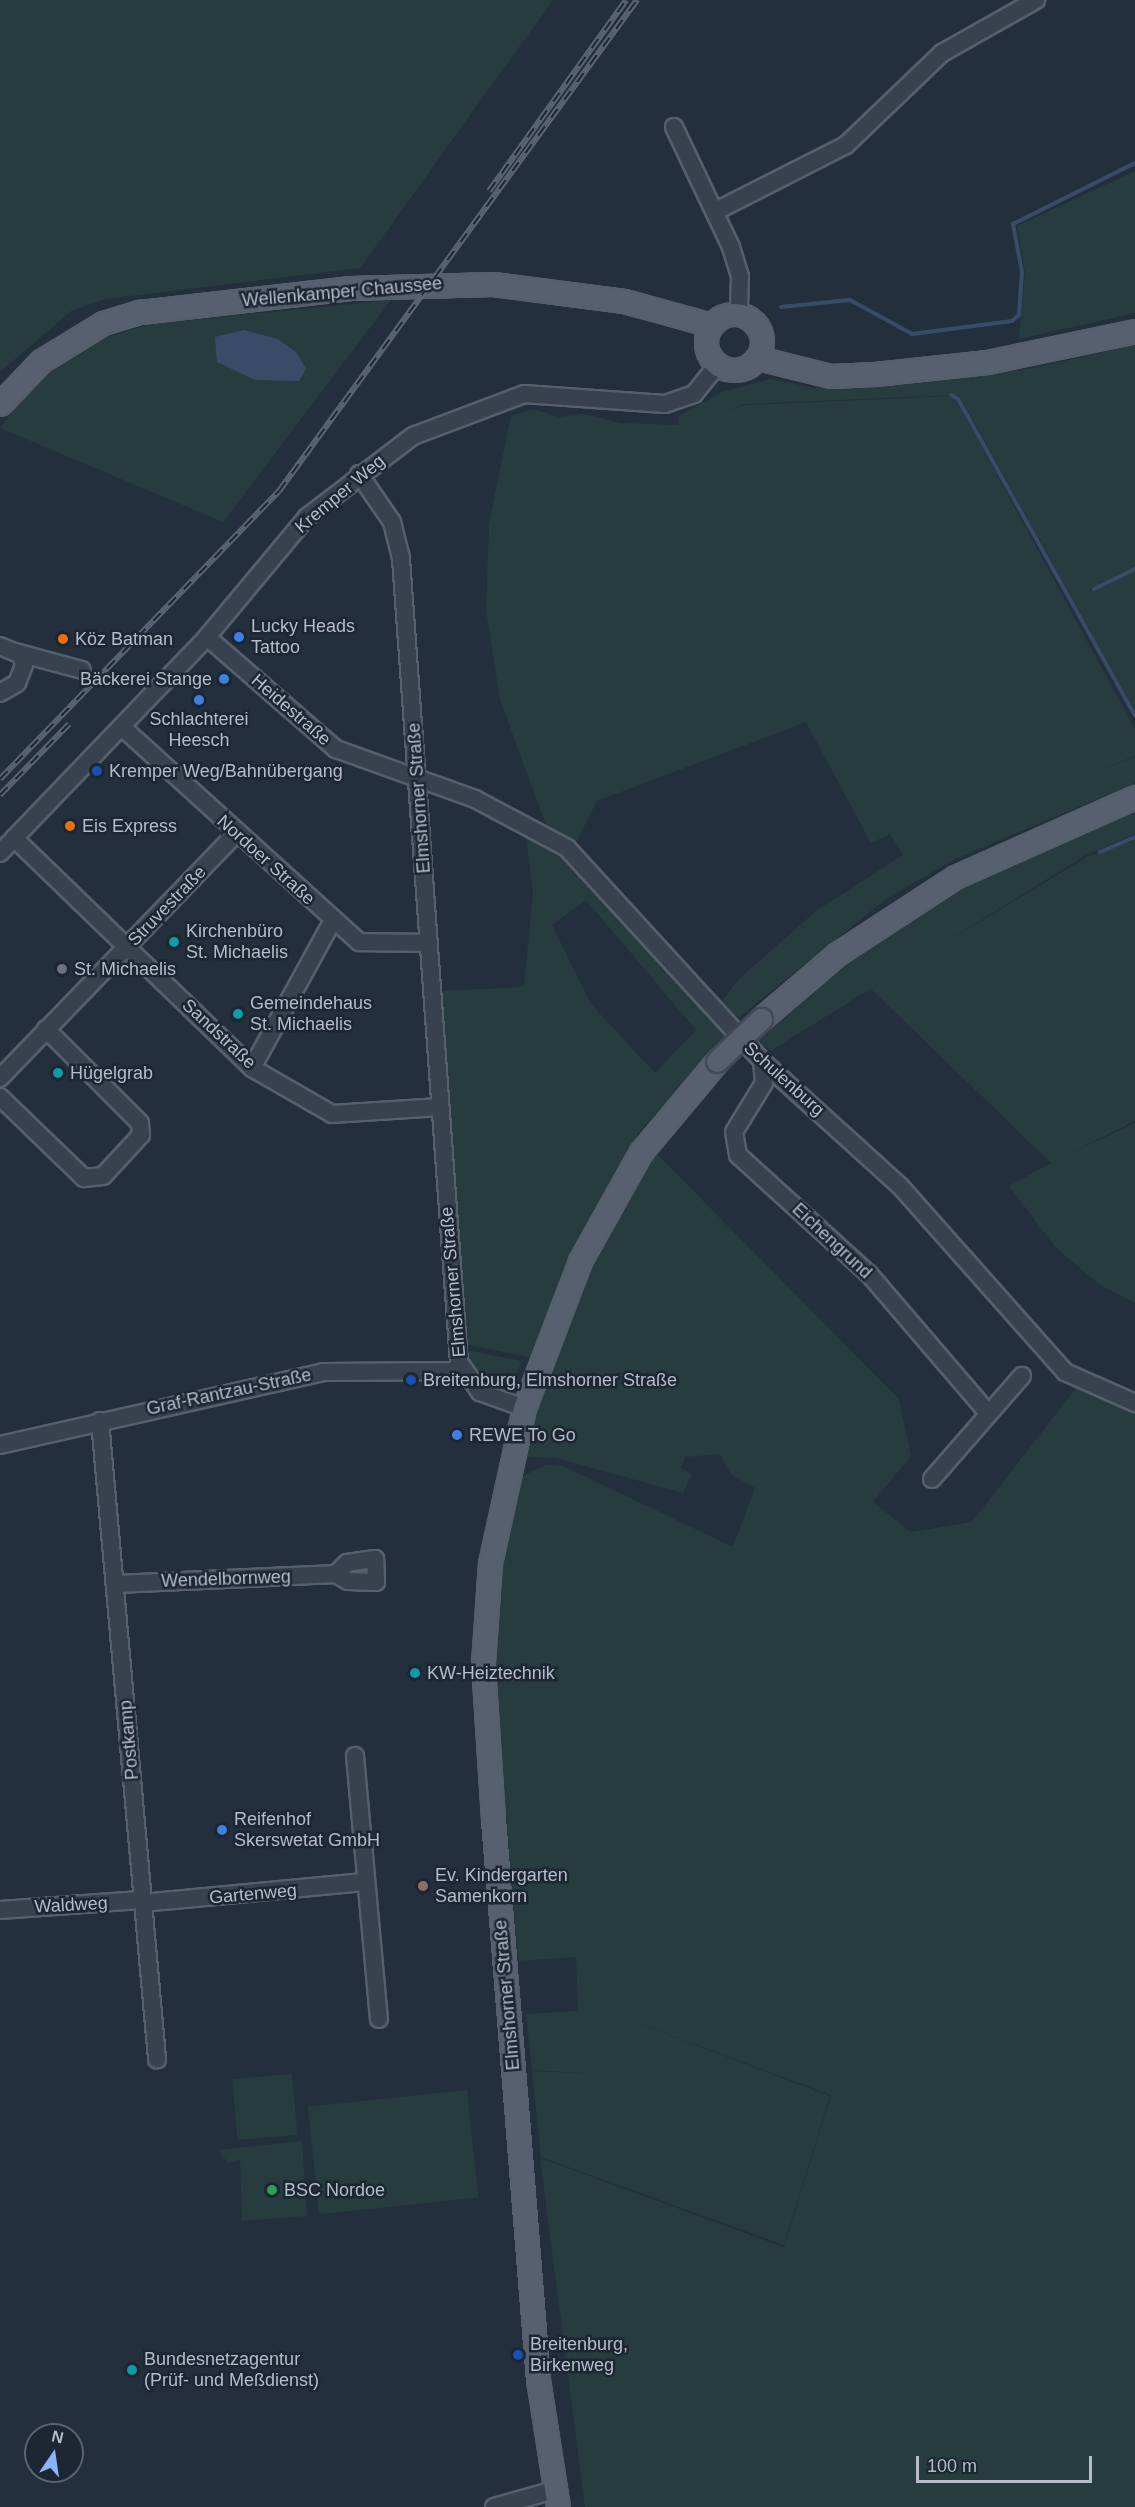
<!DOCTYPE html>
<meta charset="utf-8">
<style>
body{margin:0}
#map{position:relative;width:1135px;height:2507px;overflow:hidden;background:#242f3e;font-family:Helvetica,sans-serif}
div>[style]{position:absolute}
.green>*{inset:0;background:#263c3f;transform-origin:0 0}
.water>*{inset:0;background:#394c67}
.stream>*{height:4px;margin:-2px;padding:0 2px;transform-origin:2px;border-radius:2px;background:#394c67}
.roads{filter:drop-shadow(2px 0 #565f6c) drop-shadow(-2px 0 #565f6c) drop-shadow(0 2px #565f6c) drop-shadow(0 -2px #565f6c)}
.minor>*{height:16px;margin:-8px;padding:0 8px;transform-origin:8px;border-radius:8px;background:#38414e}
.major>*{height:21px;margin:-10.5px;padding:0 10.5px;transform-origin:10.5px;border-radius:10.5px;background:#56606e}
.major>.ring{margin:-10.5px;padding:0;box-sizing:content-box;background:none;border:21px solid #56606e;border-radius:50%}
.rail>*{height:6px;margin-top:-3px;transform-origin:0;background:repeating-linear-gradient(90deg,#1d2633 0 11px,#5a6575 0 22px);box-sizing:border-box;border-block:2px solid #5a6575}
.bridges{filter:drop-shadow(2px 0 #414a57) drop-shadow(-2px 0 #414a57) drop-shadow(0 2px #414a57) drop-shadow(0 -2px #414a57)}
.major-bridge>*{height:21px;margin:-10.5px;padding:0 10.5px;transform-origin:10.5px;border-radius:10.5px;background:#56606e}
.dots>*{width:16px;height:16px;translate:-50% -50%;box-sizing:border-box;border:3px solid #1d2633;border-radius:50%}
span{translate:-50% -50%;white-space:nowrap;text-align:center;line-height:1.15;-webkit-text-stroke:5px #1d2633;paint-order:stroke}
.street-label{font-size:18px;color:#b4bcc9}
.poi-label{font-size:18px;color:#b4bcc9}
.left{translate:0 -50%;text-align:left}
.right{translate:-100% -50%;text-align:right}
.north{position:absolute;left:24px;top:2423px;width:60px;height:60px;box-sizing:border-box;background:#1d2633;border:2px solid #59626f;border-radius:50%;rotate:13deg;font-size:16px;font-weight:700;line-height:24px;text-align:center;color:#b4bcc9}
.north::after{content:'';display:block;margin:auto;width:21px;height:27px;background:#8ab4f8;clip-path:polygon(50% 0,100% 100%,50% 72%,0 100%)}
.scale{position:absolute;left:916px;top:2456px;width:176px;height:27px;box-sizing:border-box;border:3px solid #b4bcc9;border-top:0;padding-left:8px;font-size:18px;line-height:21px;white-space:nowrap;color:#b4bcc9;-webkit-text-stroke:4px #1d2633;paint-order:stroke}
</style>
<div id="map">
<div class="green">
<i style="clip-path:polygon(0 0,553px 0,360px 268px,105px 299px,71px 311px,0 372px)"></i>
<i style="clip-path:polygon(1135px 171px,1135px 313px,1019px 339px,1025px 272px,1017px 226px)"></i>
<i style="clip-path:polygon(391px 300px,223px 522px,0 428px,36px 381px,86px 344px,150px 324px)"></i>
<i style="clip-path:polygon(1135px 345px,1135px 711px,959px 395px,743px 404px,727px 411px,745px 405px,951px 396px,957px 401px,1135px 729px,1135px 756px,1090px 773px,1135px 757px,1135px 783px,953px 860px,886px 899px,738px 1018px,722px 1001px,739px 979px,816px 911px,903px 855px,890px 834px,871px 843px,806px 722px,597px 801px,575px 845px,548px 830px,500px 700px,486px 609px,489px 524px,511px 416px,533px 409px,559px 417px,585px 414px,620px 423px,678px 425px,679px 416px,722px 392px,770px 379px,815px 388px,911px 384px,1033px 368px)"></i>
<i style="clip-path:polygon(1135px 810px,1135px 834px,1086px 855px,772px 1050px,756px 1042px,835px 965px,959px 886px)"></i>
<i style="clip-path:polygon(evenodd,525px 831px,559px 850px,729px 1034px,637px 1134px,899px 1399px,911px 1456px,873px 1502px,911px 1532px,972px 1522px,1076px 1388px,1135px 1412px,1135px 2507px,585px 2507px,540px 2158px,784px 2247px,831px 2095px,596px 2007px,830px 2096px,784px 2245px,541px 2157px,532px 2071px,602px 2074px,532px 2070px,526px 2014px,578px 2011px,576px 1957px,518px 1961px,494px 1675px,500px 1560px,518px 1478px,547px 1465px,563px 1466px,733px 1547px,755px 1488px,732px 1475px,720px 1454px,685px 1457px,681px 1468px,692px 1474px,683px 1493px,556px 1458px,523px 1457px,549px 1361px,463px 1344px,440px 991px,524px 987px,533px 892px,525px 831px,586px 900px,696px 1030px,655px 1073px,591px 1004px,552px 925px,586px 900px)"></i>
<i style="clip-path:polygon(1135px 840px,1135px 1121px,1065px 1156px,1135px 1123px,1135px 1303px,1100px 1285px,1056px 1248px,1009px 1186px,1051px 1163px,870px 988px,1087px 857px)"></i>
<i style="clip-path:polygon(466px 1350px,522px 1361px,512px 1384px,482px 1383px,468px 1367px)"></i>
<i style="left:292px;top:2074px;width:61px;height:60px;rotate:85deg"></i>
<i style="left:467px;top:2090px;width:108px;height:160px;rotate:84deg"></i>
<i style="clip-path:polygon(302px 2141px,307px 2216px,242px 2221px,240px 2159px,228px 2163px,218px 2150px)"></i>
</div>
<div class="water">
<i style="clip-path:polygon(244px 330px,278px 339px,297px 353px,306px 369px,299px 381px,255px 380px,217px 362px,215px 337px)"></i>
</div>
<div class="stream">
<i style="left:781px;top:307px;width:69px;rotate:-5.8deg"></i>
<i style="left:850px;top:300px;width:71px;rotate:28.7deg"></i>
<i style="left:912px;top:334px;width:101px;rotate:-7.4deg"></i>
<i style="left:1012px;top:321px;width:9px;rotate:-41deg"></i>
<i style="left:1019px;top:315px;width:43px;rotate:-86deg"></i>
<i style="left:1022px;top:272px;width:49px;rotate:-100.6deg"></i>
<i style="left:1013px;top:224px;width:136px;rotate:-26.6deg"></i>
<i style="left:951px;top:395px;width:8px;rotate:30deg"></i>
<i style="left:958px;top:399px;width:363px;rotate:60.8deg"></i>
<i style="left:1094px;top:589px;width:46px;rotate:-26deg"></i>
<i style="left:1100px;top:852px;width:38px;rotate:-23deg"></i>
</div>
<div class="roads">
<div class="minor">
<i style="left:674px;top:127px;width:133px;rotate:64.6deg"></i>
<i style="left:731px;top:247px;width:31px;rotate:73deg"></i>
<i style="left:740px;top:277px;width:37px;rotate:92deg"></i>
<i style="left:716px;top:211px;width:146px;rotate:-26.9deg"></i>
<i style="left:846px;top:145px;width:133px;rotate:-43.8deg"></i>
<i style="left:942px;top:53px;width:108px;rotate:-29.4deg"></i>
<i style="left:359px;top:474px;width:58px;rotate:55.5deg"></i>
<i style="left:392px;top:522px;width:38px;rotate:76deg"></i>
<i style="left:401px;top:559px;width:805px;rotate:85.87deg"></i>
<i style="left:459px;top:1362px;width:37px;rotate:55deg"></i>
<i style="left:480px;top:1392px;width:47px;rotate:20deg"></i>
<i style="left:207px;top:637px;width:171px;rotate:41deg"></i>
<i style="left:336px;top:749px;width:148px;rotate:19.8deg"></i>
<i style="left:475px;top:799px;width:104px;rotate:28deg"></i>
<i style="left:567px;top:848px;width:289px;rotate:47.5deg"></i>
<i style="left:762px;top:1061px;width:186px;rotate:42.2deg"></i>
<i style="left:900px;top:1186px;width:249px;rotate:48.4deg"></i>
<i style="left:1065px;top:1372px;width:77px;rotate:23.9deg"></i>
<i style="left:0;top:646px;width:23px;rotate:23deg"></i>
<i style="left:21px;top:655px;width:10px;rotate:73deg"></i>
<i style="left:24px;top:665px;width:19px;rotate:111deg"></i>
<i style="left:17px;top:683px;width:20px;rotate:150deg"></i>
<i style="left:15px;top:652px;width:69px;rotate:15deg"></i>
<i style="left:123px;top:728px;width:319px;rotate:42.2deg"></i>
<i style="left:359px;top:942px;width:70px;rotate:0.8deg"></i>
<i style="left:14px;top:838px;width:331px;rotate:44deg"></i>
<i style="left:252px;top:1068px;width:92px;rotate:29.9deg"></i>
<i style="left:332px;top:1114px;width:108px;rotate:-3.7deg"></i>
<i style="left:0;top:853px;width:299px;rotate:-46.2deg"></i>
<i style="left:207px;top:637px;width:156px;rotate:-50.2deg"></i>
<i style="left:307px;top:517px;width:133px;rotate:-37.4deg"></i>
<i style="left:413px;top:436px;width:119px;rotate:-20.7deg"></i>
<i style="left:524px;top:394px;width:141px;rotate:4.1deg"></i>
<i style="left:665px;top:404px;width:31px;rotate:-19deg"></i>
<i style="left:694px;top:394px;width:38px;rotate:-51deg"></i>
<i style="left:762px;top:1061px;width:22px;rotate:85deg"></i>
<i style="left:764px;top:1083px;width:57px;rotate:121.5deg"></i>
<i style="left:734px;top:1132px;width:23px;rotate:80deg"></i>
<i style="left:738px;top:1155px;width:177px;rotate:42.3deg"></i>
<i style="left:869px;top:1274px;width:183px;rotate:49.4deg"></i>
<i style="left:252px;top:1068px;width:169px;rotate:-61.3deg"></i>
<i style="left:0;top:1078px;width:341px;rotate:-46deg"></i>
<i style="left:0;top:1097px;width:117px;rotate:44deg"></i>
<i style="left:84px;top:1178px;width:19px;rotate:-6deg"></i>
<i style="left:103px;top:1176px;width:56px;rotate:-47.2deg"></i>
<i style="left:141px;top:1135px;width:12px;rotate:-95deg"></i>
<i style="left:140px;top:1123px;width:133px;rotate:-135deg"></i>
<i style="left:100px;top:1421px;width:641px;rotate:84.89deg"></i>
<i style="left:0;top:1445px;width:331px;rotate:-12.7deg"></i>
<i style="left:323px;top:1372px;width:139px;rotate:-0.4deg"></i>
<i style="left:932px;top:1479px;width:137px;rotate:-48.9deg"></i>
<i style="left:116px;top:1584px;width:220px;rotate:-2.6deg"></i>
<i style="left:336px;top:1574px;width:14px;rotate:30deg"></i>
<i style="left:348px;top:1581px;width:28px;rotate:2deg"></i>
<i style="left:376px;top:1582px;width:23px;rotate:-92deg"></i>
<i style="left:375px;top:1559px;width:28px;rotate:172deg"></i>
<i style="left:347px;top:1563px;width:16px;rotate:135deg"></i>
<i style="left:355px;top:1756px;width:264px;rotate:84.8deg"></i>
<i style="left:142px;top:1903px;width:223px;rotate:-5.4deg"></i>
<i style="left:0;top:1910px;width:141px;rotate:-4.1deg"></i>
<i style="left:494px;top:2507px;width:62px;rotate:-15.8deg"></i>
</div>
<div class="major">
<i class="ring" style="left:706px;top:314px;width:35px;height:35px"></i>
<i style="left:758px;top:358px;width:74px;rotate:14deg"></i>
<i style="left:830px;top:376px;width:45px;rotate:-2.5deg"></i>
<i style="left:875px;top:374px;width:113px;rotate:-6.1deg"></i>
<i style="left:987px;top:362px;width:151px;rotate:-11.8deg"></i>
<i style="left:0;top:404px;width:59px;rotate:-46.4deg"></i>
<i style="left:41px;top:361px;width:73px;rotate:-31.5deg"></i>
<i style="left:103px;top:323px;width:39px;rotate:-17deg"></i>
<i style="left:140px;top:312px;width:212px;rotate:-6.5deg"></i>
<i style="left:351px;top:288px;width:142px;rotate:-1.6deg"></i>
<i style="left:493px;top:284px;width:132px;rotate:7.4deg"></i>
<i style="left:624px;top:301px;width:91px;rotate:15.3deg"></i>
<i style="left:761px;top:1019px;width:100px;rotate:-40.5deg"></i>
<i style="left:837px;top:954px;width:141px;rotate:-33.1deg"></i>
<i style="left:955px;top:877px;width:197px;rotate:-24deg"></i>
<i style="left:558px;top:2507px;width:129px;rotate:-98.9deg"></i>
<i style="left:538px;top:2380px;width:563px;rotate:-94.59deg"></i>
<i style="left:493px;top:1819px;width:156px;rotate:-93.7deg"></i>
<i style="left:483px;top:1663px;width:100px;rotate:-86deg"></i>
<i style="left:490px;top:1563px;width:159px;rotate:-77.6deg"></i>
<i style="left:524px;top:1408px;width:157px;rotate:-69.1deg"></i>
<i style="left:580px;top:1261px;width:125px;rotate:-60.8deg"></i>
<i style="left:641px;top:1152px;width:119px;rotate:-50.1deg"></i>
</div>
</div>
<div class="rail">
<i style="left:489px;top:191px;width:235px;rotate:-54.3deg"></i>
<i style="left:0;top:779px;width:401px;rotate:-45.9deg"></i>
<i style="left:279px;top:491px;width:608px;rotate:-53.9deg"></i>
<i style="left:0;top:795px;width:99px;rotate:-45.8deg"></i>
</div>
<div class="bridges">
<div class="major-bridge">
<i style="left:717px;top:1061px;width:61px;rotate:-43.7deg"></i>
</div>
</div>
<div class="dots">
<i style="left:239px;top:637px;background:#3f7fe0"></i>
<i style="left:63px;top:639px;background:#e8710a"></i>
<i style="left:224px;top:679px;background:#3f7fe0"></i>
<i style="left:199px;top:700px;background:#3f7fe0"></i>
<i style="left:97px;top:771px;background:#1a4fb4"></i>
<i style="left:70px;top:826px;background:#e8710a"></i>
<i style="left:174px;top:942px;background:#0f9aa8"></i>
<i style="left:62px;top:969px;background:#6b7280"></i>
<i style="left:238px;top:1014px;background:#0f9aa8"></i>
<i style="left:58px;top:1073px;background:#0f9aa8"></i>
<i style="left:411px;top:1380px;background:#1a4fb4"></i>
<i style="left:457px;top:1435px;background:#3f7fe0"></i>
<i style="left:415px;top:1673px;background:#0f9aa8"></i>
<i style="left:222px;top:1830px;background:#3f7fe0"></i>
<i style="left:423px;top:1886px;background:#8d6e63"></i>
<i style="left:272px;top:2190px;background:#2e9e5b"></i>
<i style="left:518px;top:2355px;background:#1a4fb4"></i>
<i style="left:132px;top:2370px;background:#0f9aa8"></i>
</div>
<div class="street-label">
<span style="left:342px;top:292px;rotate:-5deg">Wellenkamper Chaussee</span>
<span style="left:340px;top:494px;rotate:-40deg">Kremper Weg</span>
<span style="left:291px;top:710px;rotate:41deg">Heidestraße</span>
<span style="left:419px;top:798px;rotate:-94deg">Elmshorner Straße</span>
<span style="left:266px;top:860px;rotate:42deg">Nordoer Straße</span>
<span style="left:167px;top:906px;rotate:-46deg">Struvestraße</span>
<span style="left:219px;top:1034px;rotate:43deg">Sandstraße</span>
<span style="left:784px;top:1079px;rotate:42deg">Schulenburg</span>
<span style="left:832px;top:1241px;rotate:43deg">Eichengrund</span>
<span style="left:453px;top:1282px;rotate:-95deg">Elmshorner Straße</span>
<span style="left:229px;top:1392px;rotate:-12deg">Graf-Rantzau-Straße</span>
<span style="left:226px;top:1579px;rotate:-2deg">Wendelbornweg</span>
<span style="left:129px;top:1740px;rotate:-95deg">Postkamp</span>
<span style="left:253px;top:1894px;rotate:-5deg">Gartenweg</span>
<span style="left:71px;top:1905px;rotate:-3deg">Waldweg</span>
<span style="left:507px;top:1995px;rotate:-95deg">Elmshorner Straße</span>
</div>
<div class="poi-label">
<span class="left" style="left:251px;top:637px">Lucky Heads<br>Tattoo</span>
<span class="left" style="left:75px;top:639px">Köz Batman</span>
<span class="right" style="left:212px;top:679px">Bäckerei Stange</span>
<span style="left:199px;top:730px">Schlachterei<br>Heesch</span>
<span class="left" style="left:109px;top:771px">Kremper Weg/Bahnübergang</span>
<span class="left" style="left:82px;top:826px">Eis Express</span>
<span class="left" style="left:186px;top:942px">Kirchenbüro<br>St. Michaelis</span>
<span class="left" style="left:74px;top:969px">St. Michaelis</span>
<span class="left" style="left:250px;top:1014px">Gemeindehaus<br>St. Michaelis</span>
<span class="left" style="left:70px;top:1073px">Hügelgrab</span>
<span class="left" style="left:423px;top:1380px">Breitenburg, Elmshorner Straße</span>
<span class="left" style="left:469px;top:1435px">REWE To Go</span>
<span class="left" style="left:427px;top:1673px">KW-Heiztechnik</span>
<span class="left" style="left:234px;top:1830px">Reifenhof<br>Skerswetat GmbH</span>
<span class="left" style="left:435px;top:1886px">Ev. Kindergarten<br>Samenkorn</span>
<span class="left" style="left:284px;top:2190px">BSC Nordoe</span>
<span class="left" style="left:530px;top:2355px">Breitenburg,<br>Birkenweg</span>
<span class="left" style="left:144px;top:2370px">Bundesnetzagentur<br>(Prüf- und Meßdienst)</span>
</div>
<div class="north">N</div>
<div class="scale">100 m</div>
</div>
